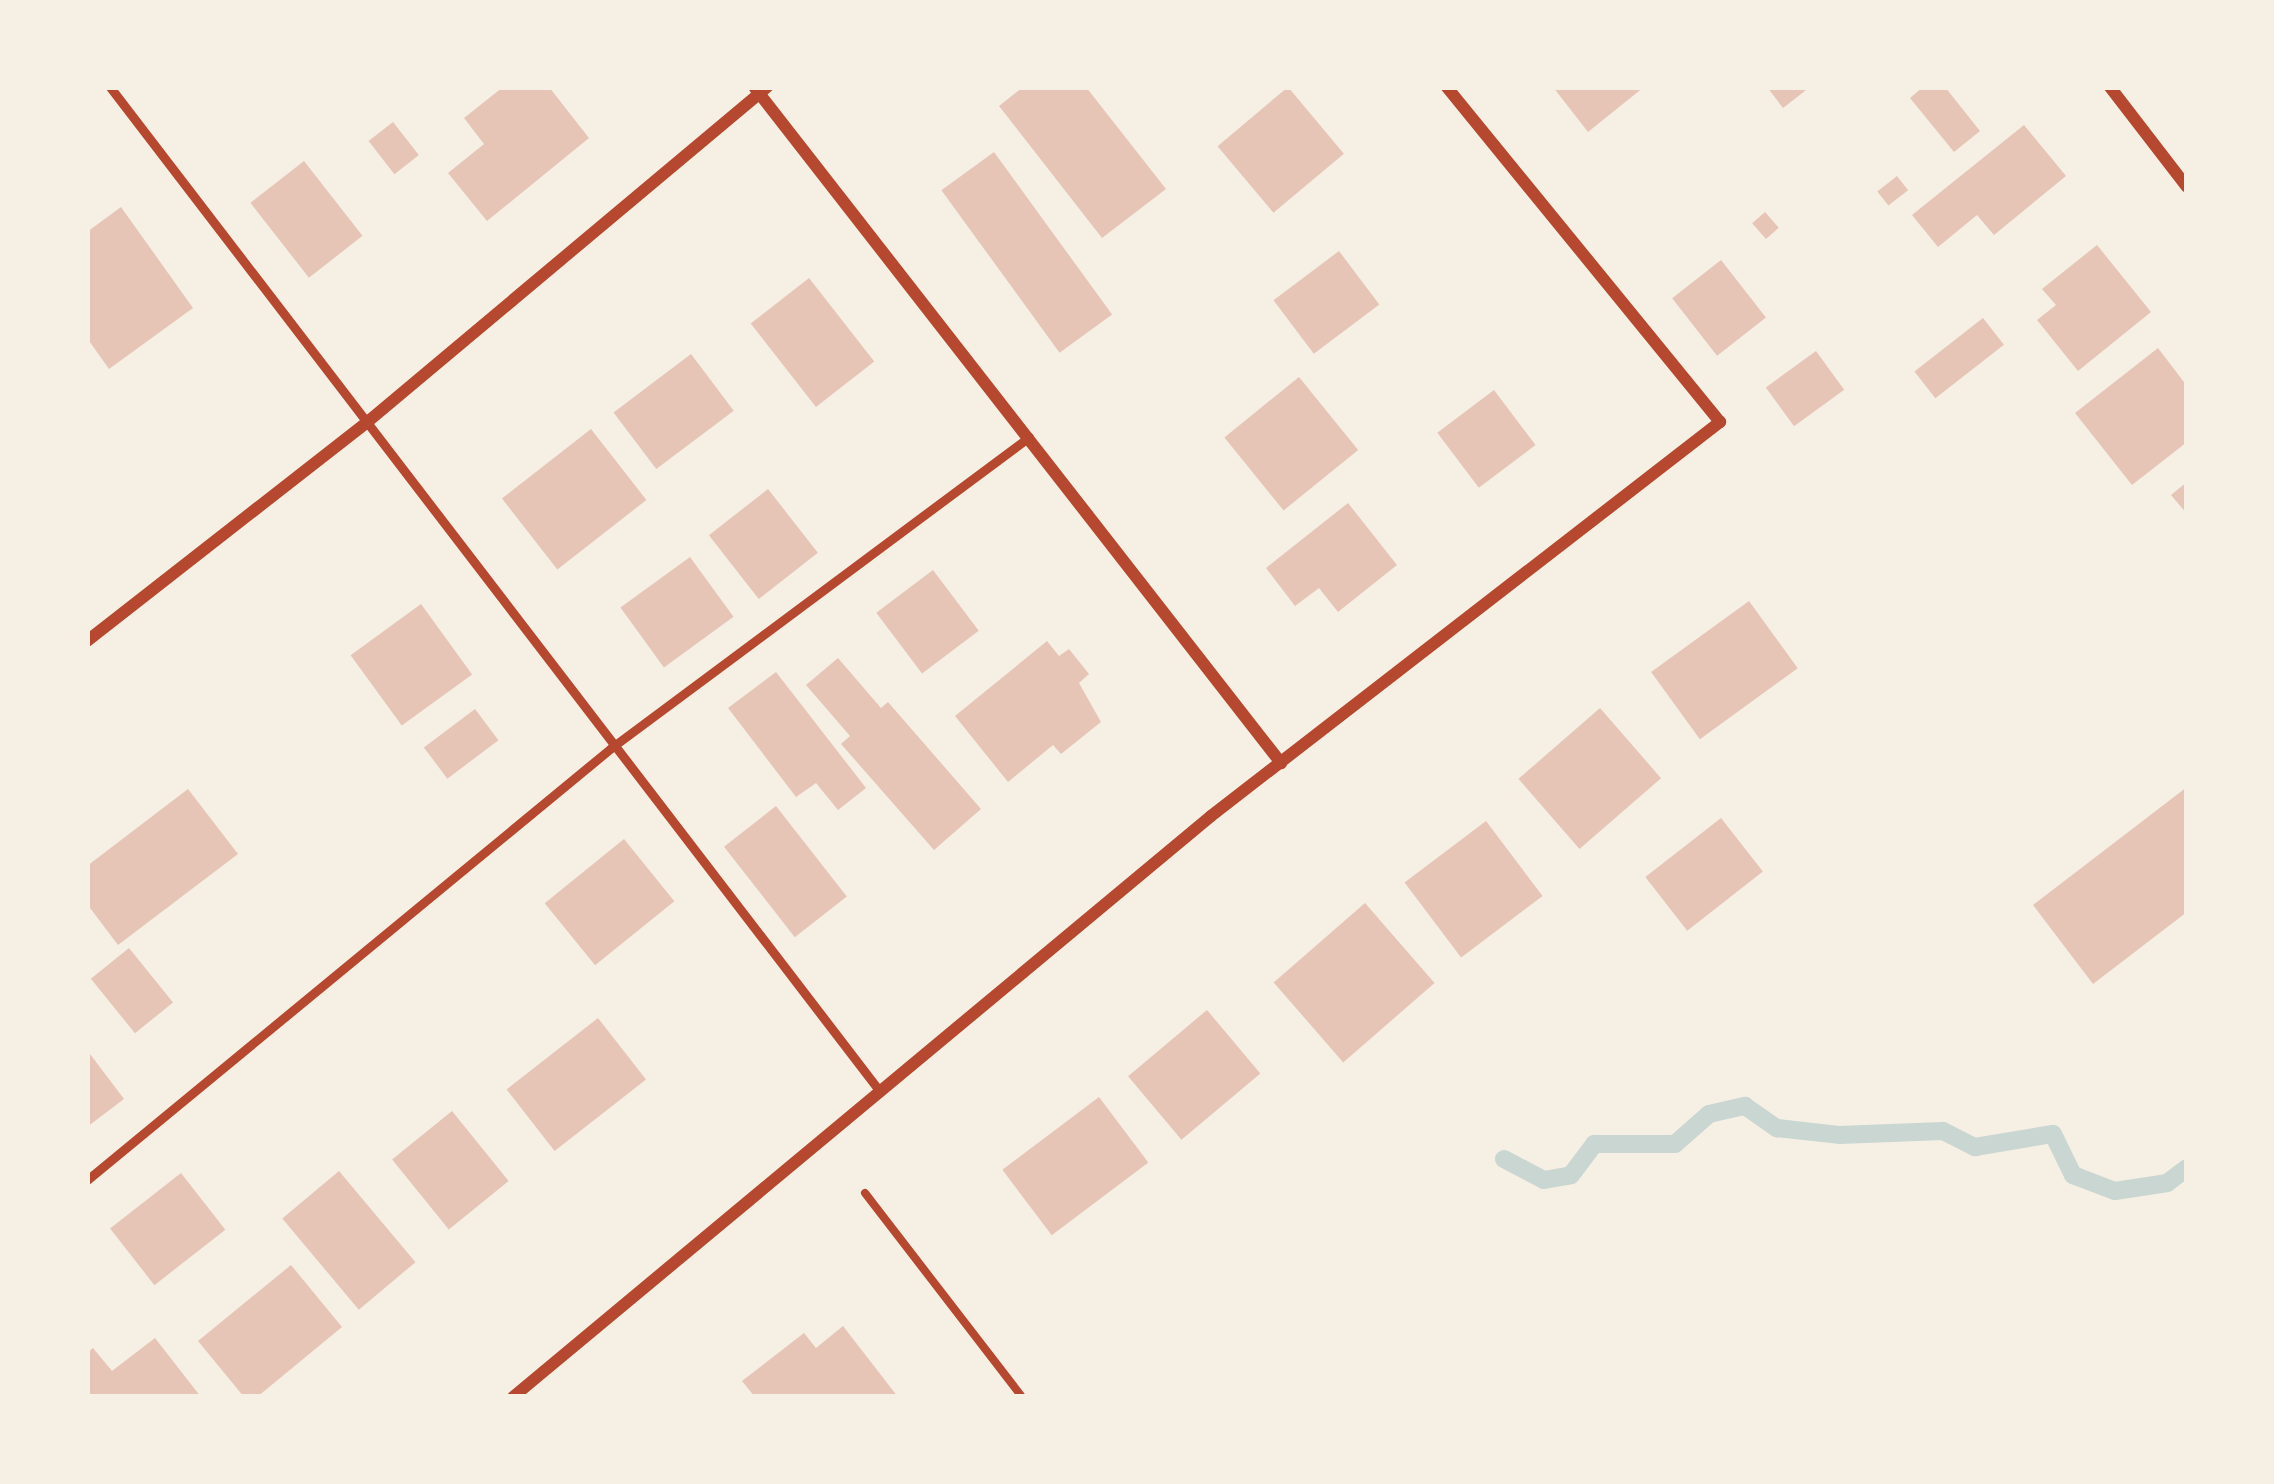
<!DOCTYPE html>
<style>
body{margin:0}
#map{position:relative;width:2274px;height:1484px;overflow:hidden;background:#f6efe4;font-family:"Alegreya Sans",sans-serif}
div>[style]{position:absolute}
.stream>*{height:18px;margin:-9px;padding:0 9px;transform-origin:9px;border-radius:9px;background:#c9d6d2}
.building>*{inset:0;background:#e6c5b7;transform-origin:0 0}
.path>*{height:8px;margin:-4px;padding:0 4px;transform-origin:4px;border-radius:4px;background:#b5482f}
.service>*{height:9px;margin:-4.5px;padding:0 4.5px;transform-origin:4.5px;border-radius:4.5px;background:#b5482f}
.minor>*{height:12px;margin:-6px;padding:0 6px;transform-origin:6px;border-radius:6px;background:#b5482f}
span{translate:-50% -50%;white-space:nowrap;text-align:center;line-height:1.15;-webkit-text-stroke:9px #f6efe4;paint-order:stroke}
.frame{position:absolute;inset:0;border:90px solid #f6efe4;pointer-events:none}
</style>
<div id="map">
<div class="stream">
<i style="left:1504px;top:1159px;width:45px;rotate:27.7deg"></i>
<i style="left:1544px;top:1180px;width:27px;rotate:-10deg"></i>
<i style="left:1571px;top:1175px;width:39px;rotate:-53deg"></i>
<i style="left:1594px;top:1144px;width:81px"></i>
<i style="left:1675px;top:1144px;width:45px;rotate:-41.4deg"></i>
<i style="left:1709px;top:1114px;width:37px;rotate:-13deg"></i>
<i style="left:1745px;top:1106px;width:39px;rotate:35deg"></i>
<i style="left:1777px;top:1128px;width:62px;rotate:6.4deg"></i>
<i style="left:1839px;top:1135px;width:104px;rotate:-2.2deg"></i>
<i style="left:1943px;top:1131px;width:36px;rotate:27deg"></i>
<i style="left:1975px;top:1147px;width:79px;rotate:-9.5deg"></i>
<i style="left:2053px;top:1134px;width:46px;rotate:64deg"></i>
<i style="left:2073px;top:1175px;width:45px;rotate:20.9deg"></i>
<i style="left:2115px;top:1191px;width:53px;rotate:-8.7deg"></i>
<i style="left:2167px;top:1183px;width:25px;rotate:-37deg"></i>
</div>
<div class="building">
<i style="clip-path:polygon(503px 87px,549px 87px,589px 138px,487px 221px,448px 173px,484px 144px,464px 118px)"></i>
<i style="clip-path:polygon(1023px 87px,1086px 87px,1166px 189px,1102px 238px,999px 106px)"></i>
<i style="left:1288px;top:87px;width:87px;height:92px;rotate:50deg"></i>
<i style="clip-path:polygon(1553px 87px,1644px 87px,1588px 132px)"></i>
<i style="clip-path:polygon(1767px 87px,1810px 87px,1783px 108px)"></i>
<i style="clip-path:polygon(1923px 87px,1945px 87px,1980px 131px,1954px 152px,1910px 98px)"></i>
<i style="left:393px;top:122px;width:42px;height:31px;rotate:52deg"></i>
<i style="clip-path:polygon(2024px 125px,2066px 176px,1994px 235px,1977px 215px,1938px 247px,1912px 215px)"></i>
<i style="left:994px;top:152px;width:201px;height:65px;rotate:54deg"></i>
<i style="left:304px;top:161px;width:95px;height:68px;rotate:52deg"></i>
<i style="left:1897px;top:176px;width:18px;height:25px;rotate:52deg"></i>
<i style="clip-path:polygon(121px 207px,193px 308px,109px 369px,87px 338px,87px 232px)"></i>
<i style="left:1765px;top:212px;width:21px;height:17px;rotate:49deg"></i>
<i style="clip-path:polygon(2097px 245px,2151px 312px,2078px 371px,2037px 320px,2056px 305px,2042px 289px)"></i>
<i style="left:1339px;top:251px;width:67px;height:82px;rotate:53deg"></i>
<i style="left:1721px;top:260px;width:73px;height:62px;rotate:52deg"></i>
<i style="left:809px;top:278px;width:106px;height:74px;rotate:52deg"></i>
<i style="left:1983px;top:318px;width:34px;height:87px;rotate:52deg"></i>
<i style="clip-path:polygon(2158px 348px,2187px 386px,2187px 442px,2132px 485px,2075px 413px)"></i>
<i style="left:1816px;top:351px;width:48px;height:62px;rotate:54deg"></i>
<i style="left:691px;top:354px;width:71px;height:97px;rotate:53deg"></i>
<i style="left:1299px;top:377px;width:94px;height:96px;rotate:51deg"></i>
<i style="left:1494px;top:390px;width:69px;height:71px;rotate:53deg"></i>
<i style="left:591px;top:429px;width:90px;height:113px;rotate:52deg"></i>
<i style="clip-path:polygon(2187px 482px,2187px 514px,2171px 495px)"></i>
<i style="left:768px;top:489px;width:81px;height:75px;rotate:52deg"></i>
<i style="clip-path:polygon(1348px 503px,1397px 565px,1338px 612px,1319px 588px,1295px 606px,1266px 568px)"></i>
<i style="left:690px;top:557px;width:74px;height:86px;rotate:54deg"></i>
<i style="left:933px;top:570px;width:76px;height:71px;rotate:53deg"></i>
<i style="left:1749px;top:601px;width:83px;height:121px;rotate:54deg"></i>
<i style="left:421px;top:604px;width:87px;height:87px;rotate:54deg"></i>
<i style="clip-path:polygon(1047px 641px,1059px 656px,1069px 649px,1089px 674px,1079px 683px,1101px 722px,1061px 754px,1053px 745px,1008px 782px,955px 716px)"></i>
<i style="clip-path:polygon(838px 658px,881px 708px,888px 702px,981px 809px,934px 850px,841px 744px,850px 736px,806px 685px)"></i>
<i style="clip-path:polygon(776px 672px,866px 788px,838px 810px,816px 783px,796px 797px,728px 708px)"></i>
<i style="left:1600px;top:708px;width:93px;height:108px;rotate:49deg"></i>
<i style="left:475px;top:709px;width:39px;height:64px;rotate:53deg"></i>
<i style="clip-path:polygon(2187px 787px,2187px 912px,2093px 984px,2033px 905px)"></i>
<i style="clip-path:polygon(188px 789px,238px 854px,118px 945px,87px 904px,87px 866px)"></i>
<i style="left:776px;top:806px;width:115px;height:66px;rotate:52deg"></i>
<i style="left:1721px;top:818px;width:68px;height:96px;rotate:52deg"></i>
<i style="left:1486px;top:821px;width:94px;height:102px;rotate:53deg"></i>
<i style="left:624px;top:839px;width:80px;height:102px;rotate:51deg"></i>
<i style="left:1365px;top:903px;width:106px;height:121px;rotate:49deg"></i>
<i style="left:129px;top:948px;width:70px;height:49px;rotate:51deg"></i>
<i style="left:1207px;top:1010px;width:83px;height:103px;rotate:50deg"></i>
<i style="left:598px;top:1018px;width:78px;height:116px;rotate:52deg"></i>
<i style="clip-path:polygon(87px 1050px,124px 1099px,87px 1127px)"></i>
<i style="left:1099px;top:1097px;width:82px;height:121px;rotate:53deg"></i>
<i style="left:452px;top:1111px;width:90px;height:77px;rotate:51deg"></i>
<i style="left:339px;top:1171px;width:119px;height:74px;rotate:50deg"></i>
<i style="left:181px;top:1173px;width:72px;height:90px;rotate:52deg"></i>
<i style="clip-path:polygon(291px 1265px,342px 1327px,257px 1397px,244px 1397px,198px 1341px)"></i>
<i style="clip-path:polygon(843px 1326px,898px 1397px,755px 1397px,742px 1381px,804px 1333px,816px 1348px)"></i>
<i style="clip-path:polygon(155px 1338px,201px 1397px,87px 1397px,87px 1353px,93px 1348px,112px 1371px)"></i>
</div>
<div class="path">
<i style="left:865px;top:1193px;width:257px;rotate:52.4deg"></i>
</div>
<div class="service">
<i style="left:110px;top:87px;width:1262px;rotate:52.53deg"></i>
<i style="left:87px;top:1180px;width:679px;rotate:-39.5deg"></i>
<i style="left:611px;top:748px;width:521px;rotate:-36.65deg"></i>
</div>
<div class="minor">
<i style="left:2110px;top:87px;width:126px;rotate:52.4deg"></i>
<i style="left:755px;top:88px;width:856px;rotate:52.07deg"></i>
<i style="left:87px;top:641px;width:353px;rotate:-38deg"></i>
<i style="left:365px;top:424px;width:525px;rotate:-39.97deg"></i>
<i style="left:513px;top:1397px;width:908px;rotate:-39.77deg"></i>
<i style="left:1211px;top:816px;width:644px;rotate:-37.74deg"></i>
<i style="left:1720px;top:422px;width:432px;rotate:-129.2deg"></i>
</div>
<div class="frame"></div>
</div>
